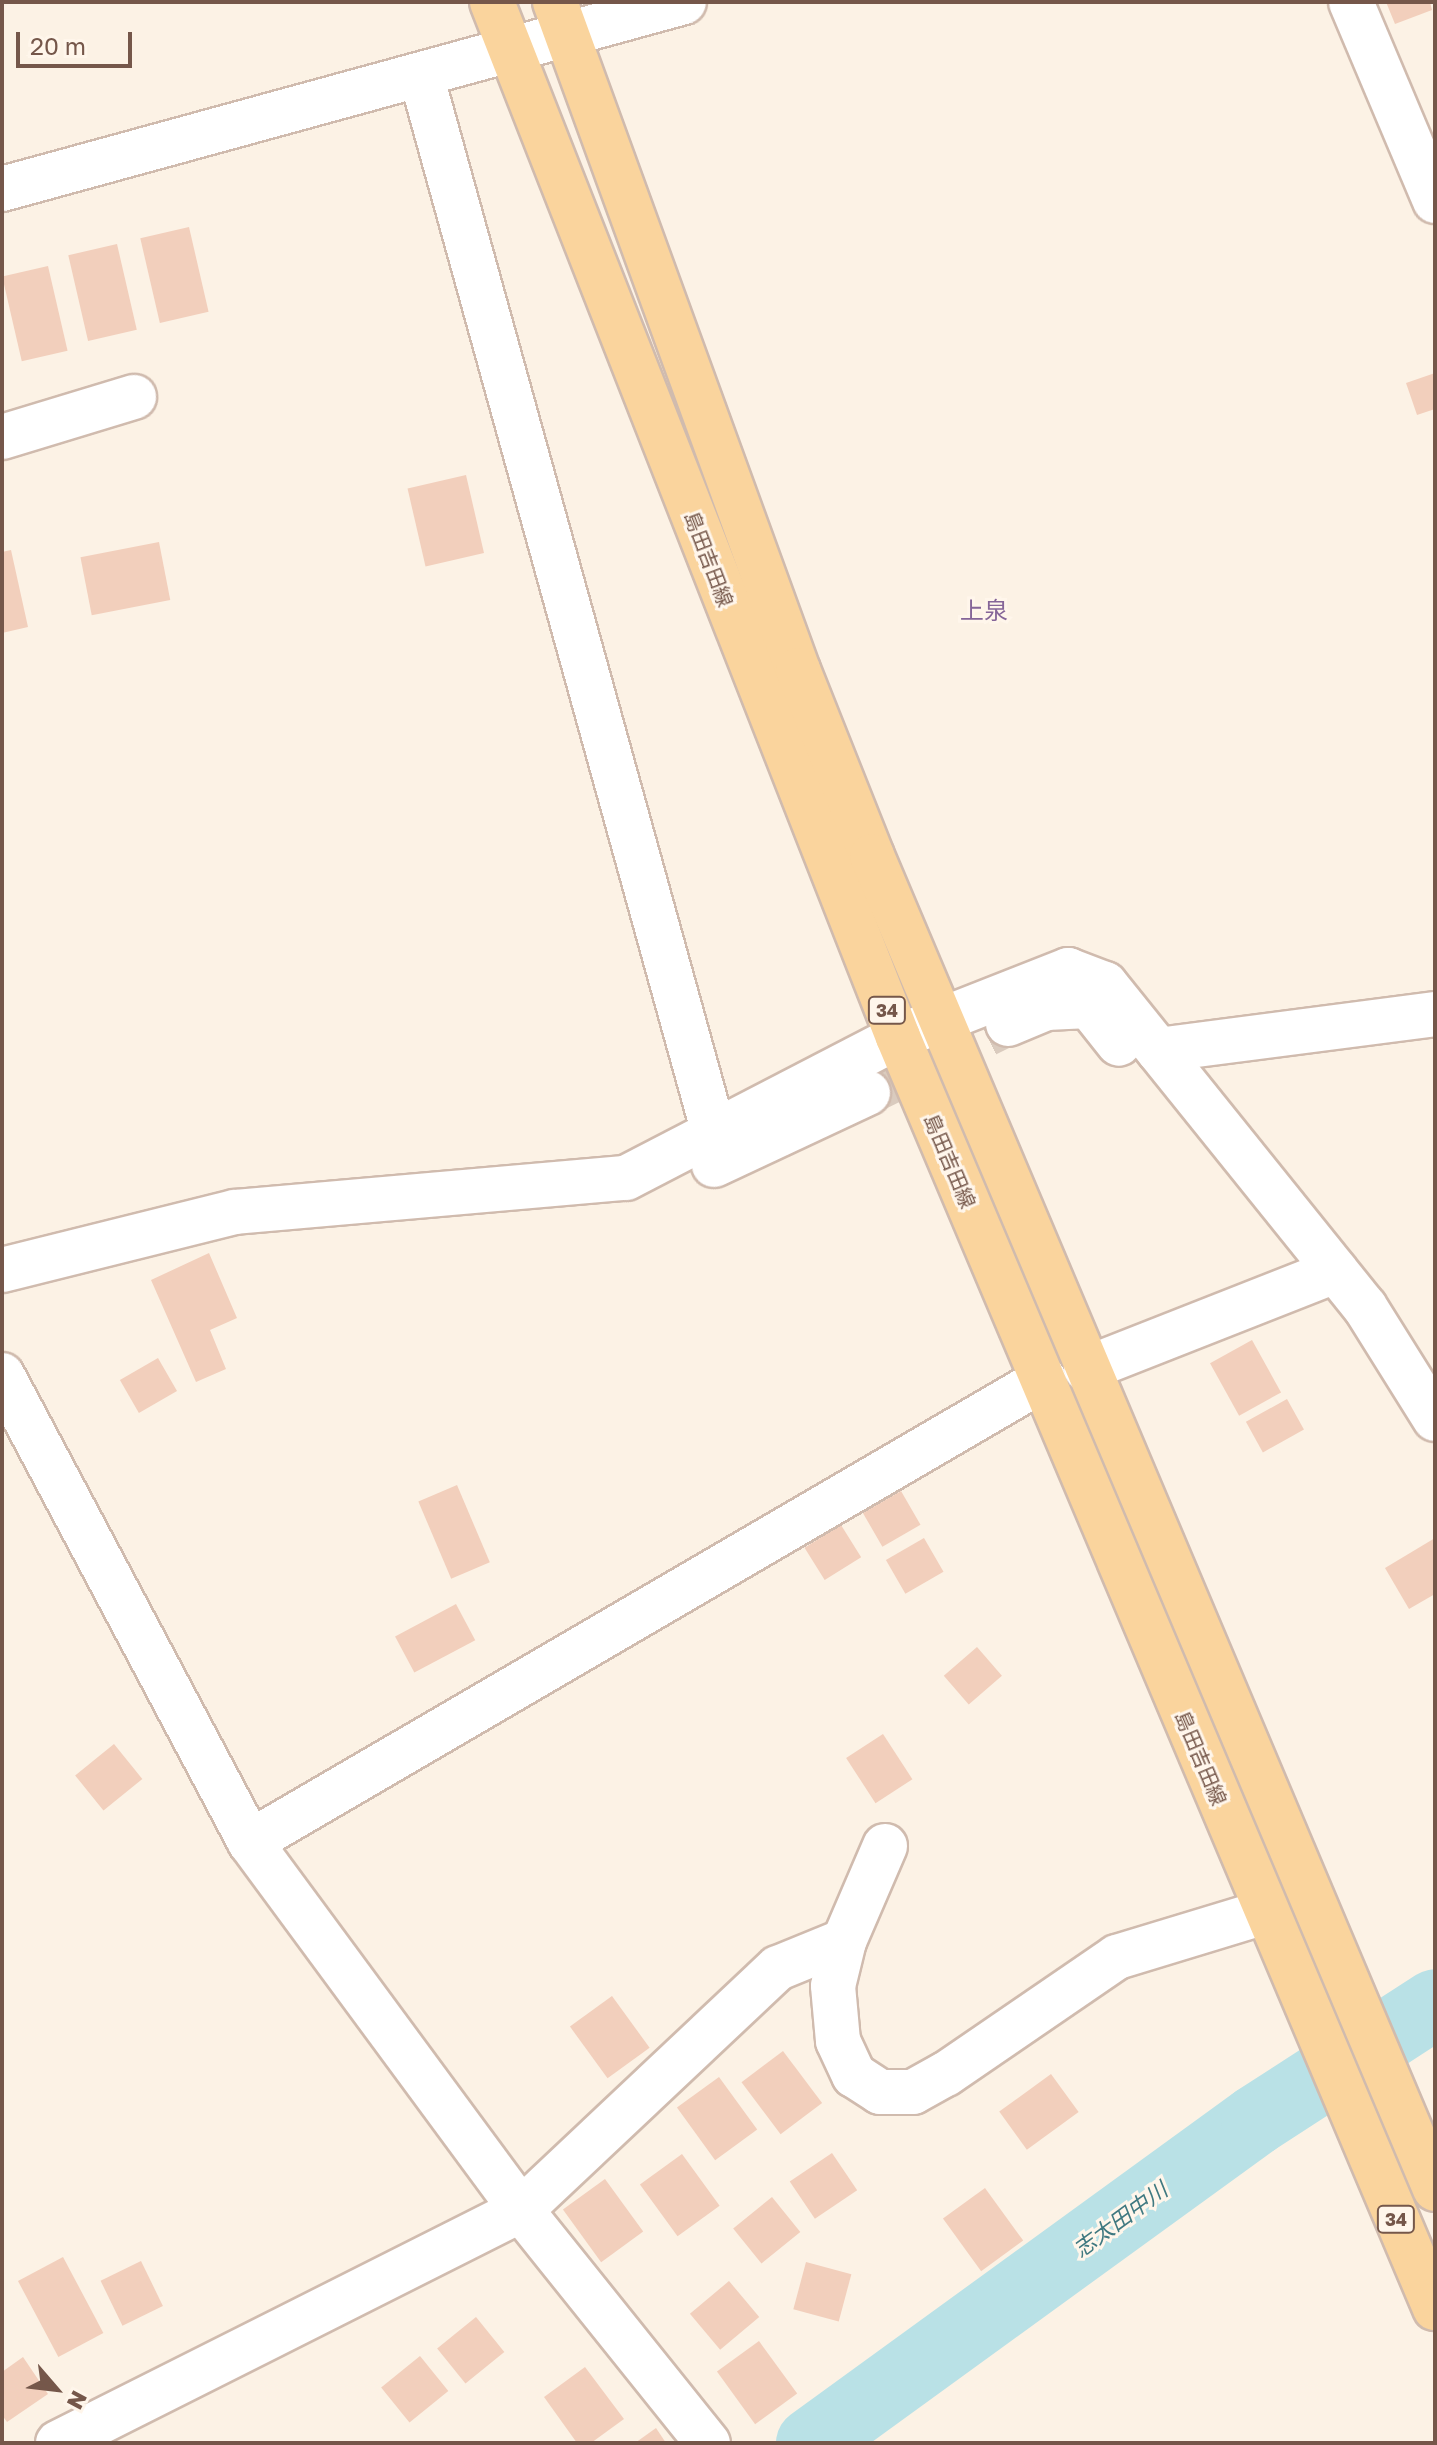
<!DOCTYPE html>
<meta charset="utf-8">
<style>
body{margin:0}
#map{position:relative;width:1437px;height:2445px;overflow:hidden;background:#fcf2e5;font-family:"Golos Text","Noto Sans JP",sans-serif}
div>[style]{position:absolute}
.river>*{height:70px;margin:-35px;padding:0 35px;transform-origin:35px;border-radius:35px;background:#b9e1e6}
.building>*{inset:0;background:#f2cfbc;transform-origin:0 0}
.minor-tunnel>*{height:44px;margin-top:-22px;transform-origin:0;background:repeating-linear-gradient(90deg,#dacbbe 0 44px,transparent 0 66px)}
.roads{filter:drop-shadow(2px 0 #d0bbae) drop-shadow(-2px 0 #d0bbae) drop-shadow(0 2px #d0bbae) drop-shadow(0 -2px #d0bbae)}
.minor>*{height:44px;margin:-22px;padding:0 22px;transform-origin:22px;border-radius:22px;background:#fff}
.tertiary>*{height:44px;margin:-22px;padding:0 22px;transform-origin:22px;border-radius:22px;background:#fff}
.primary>*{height:44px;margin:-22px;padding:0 22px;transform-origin:22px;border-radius:22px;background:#fad49d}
span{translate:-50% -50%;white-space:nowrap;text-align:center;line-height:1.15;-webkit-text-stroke:6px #fff6eb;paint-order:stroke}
.shield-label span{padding:2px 6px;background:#fff6eb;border:2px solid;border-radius:6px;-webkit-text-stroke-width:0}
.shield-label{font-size:18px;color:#75574a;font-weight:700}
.street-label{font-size:20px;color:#75574a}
.water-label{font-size:22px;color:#407981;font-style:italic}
.quarter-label{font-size:24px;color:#856598}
.frame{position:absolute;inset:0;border:4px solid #75574a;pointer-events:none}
.north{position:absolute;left:16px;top:2349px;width:80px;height:80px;-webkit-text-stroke:6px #fff6eb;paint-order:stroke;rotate:118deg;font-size:22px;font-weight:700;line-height:32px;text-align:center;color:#75574a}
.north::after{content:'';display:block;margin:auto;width:28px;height:36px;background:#75574a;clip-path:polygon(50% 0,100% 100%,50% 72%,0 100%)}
.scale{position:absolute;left:16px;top:32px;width:116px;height:36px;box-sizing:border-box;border:4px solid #75574a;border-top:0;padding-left:10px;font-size:24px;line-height:28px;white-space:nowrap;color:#75574a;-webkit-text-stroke:6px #fff6eb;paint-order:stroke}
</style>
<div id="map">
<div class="river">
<i style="left:811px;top:2443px;width:550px;rotate:-35.97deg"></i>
<i style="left:1256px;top:2120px;width:213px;rotate:-32.9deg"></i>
</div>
<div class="building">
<i style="clip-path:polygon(1386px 2px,1430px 2px,1432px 10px,1395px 24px)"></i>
<i style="left:189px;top:227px;width:87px;height:50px;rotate:77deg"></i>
<i style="left:117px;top:244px;width:88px;height:50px;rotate:77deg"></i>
<i style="left:48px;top:266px;width:87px;height:47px;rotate:77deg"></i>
<i style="clip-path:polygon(1435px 373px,1435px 409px,1417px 415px,1406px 383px)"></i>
<i style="left:466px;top:475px;width:80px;height:60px;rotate:77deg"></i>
<i style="left:159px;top:542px;width:59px;height:80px;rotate:79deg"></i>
<i style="clip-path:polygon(11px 550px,28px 627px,2px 633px,2px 552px)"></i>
<i style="clip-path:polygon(209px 1253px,237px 1318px,210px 1330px,226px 1369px,196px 1382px,151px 1280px)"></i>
<i style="left:1252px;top:1340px;width:60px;height:48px;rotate:61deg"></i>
<i style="left:158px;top:1358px;width:38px;height:44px;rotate:60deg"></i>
<i style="left:1287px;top:1399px;width:35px;height:47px;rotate:61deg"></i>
<i style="left:457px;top:1485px;width:84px;height:42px;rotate:67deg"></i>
<i style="left:901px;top:1491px;width:39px;height:44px;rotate:60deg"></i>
<i style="left:841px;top:1525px;width:38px;height:43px;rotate:58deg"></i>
<i style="left:924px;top:1538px;width:39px;height:44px;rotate:60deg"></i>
<i style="clip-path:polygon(1435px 1538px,1435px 1594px,1409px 1609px,1385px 1568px)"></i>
<i style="left:456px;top:1604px;width:41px;height:69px;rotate:62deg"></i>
<i style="left:977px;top:1647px;width:38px;height:44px;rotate:49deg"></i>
<i style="left:883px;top:1734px;width:54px;height:44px;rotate:57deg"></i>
<i style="left:114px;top:1744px;width:45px;height:50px;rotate:51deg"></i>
<i style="left:612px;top:1996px;width:64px;height:52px;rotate:54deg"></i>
<i style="left:783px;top:2051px;width:65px;height:52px;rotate:53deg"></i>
<i style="left:1051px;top:2074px;width:47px;height:64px;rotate:54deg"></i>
<i style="left:719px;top:2077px;width:65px;height:52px;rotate:54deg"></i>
<i style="left:832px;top:2153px;width:45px;height:51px;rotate:56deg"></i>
<i style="left:682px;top:2154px;width:64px;height:52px;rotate:54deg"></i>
<i style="left:605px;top:2179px;width:65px;height:52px;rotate:54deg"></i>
<i style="left:985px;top:2188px;width:65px;height:52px;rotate:54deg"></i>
<i style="left:772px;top:2197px;width:45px;height:50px;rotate:51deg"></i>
<i style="left:63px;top:2257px;width:86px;height:51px;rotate:62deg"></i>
<i style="left:141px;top:2261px;width:50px;height:45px;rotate:64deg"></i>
<i style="left:806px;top:2262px;width:47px;height:49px;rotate:15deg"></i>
<i style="left:729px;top:2281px;width:47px;height:51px;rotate:50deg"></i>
<i style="left:476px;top:2317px;width:45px;height:50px;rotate:51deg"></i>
<i style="left:759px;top:2341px;width:65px;height:52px;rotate:54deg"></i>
<i style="left:420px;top:2356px;width:45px;height:50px;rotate:51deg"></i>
<i style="clip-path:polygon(23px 2357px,48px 2394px,7px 2422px,2px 2415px,2px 2372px)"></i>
<i style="clip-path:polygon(585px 2367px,624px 2419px,591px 2443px,577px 2443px,544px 2397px)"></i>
<i style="clip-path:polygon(656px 2428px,666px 2443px,635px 2443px)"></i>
</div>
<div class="minor-tunnel">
<i style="left:868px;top:1093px;width:156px;rotate:-26.2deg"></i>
</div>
<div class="roads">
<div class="minor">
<i style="left:1351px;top:2px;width:216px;rotate:67.1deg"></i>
<i style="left:421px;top:75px;width:1098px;rotate:74.52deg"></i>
<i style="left:2px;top:437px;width:138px;rotate:-16.9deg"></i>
<i style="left:1008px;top:1024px;width:41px;rotate:-22.8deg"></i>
<i style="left:1046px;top:1008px;width:43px;rotate:-2.7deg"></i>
<i style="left:1089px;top:1006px;width:48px;rotate:51.7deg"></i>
<i style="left:1158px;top:1050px;width:279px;rotate:-7.4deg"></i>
<i style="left:714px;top:1165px;width:170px;rotate:-25.1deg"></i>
<i style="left:2px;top:1270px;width:240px;rotate:-14deg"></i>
<i style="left:235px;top:1212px;width:392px;rotate:-5deg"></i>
<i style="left:626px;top:1178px;width:306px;rotate:-27.4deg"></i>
<i style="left:898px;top:1037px;width:183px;rotate:-21.5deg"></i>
<i style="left:1068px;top:970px;width:40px;rotate:21deg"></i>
<i style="left:1105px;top:984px;width:415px;rotate:51.2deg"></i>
<i style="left:1365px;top:1307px;width:132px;rotate:58deg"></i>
<i style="left:1086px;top:1369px;width:268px;rotate:-21.5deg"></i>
<i style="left:2px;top:1375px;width:529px;rotate:62.03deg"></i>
<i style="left:250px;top:1842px;width:457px;rotate:53.6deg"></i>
<i style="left:521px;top:2210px;width:299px;rotate:51.3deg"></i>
<i style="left:250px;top:1842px;width:919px;rotate:-30.25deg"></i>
<i style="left:885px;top:1846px;width:103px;rotate:113.3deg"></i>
<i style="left:844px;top:1941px;width:46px;rotate:103.7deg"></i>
<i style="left:833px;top:1986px;width:55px;rotate:84.8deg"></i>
<i style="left:838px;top:2041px;width:38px;rotate:65deg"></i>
<i style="left:854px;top:2075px;width:31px;rotate:33deg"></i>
<i style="left:880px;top:2092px;width:33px"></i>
<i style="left:913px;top:2092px;width:38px;rotate:-29deg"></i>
<i style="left:946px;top:2074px;width:207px;rotate:-34.4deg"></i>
<i style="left:1117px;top:1957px;width:155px;rotate:-16.9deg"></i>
<i style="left:58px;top:2443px;width:518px;rotate:-26.71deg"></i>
<i style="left:521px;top:2210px;width:353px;rotate:-43.3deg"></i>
<i style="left:778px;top:1968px;width:71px;rotate:-22.2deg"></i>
</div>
<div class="tertiary">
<i style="left:2px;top:189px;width:707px;rotate:-15.33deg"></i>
</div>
<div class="primary">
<i style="left:492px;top:2px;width:1112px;rotate:68.58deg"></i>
<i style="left:898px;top:1037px;width:1380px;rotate:67.1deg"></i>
<i style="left:555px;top:2px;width:711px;rotate:70.01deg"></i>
<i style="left:798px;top:670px;width:200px;rotate:68.3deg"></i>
<i style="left:872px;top:856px;width:1447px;rotate:67.1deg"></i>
</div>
</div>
<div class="shield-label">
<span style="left:887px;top:1010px">34</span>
<span style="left:1396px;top:2219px">34</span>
</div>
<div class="street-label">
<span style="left:709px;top:559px;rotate:69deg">島田吉田線</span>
<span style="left:950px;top:1161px;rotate:67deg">島田吉田線</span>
<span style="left:1201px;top:1758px;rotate:67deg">島田吉田線</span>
</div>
<div class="water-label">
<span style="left:1120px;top:2219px;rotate:-36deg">志太田中川</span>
</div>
<div class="quarter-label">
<span style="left:984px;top:610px">上泉</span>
</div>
<div class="frame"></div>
<div class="north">N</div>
<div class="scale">20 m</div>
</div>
